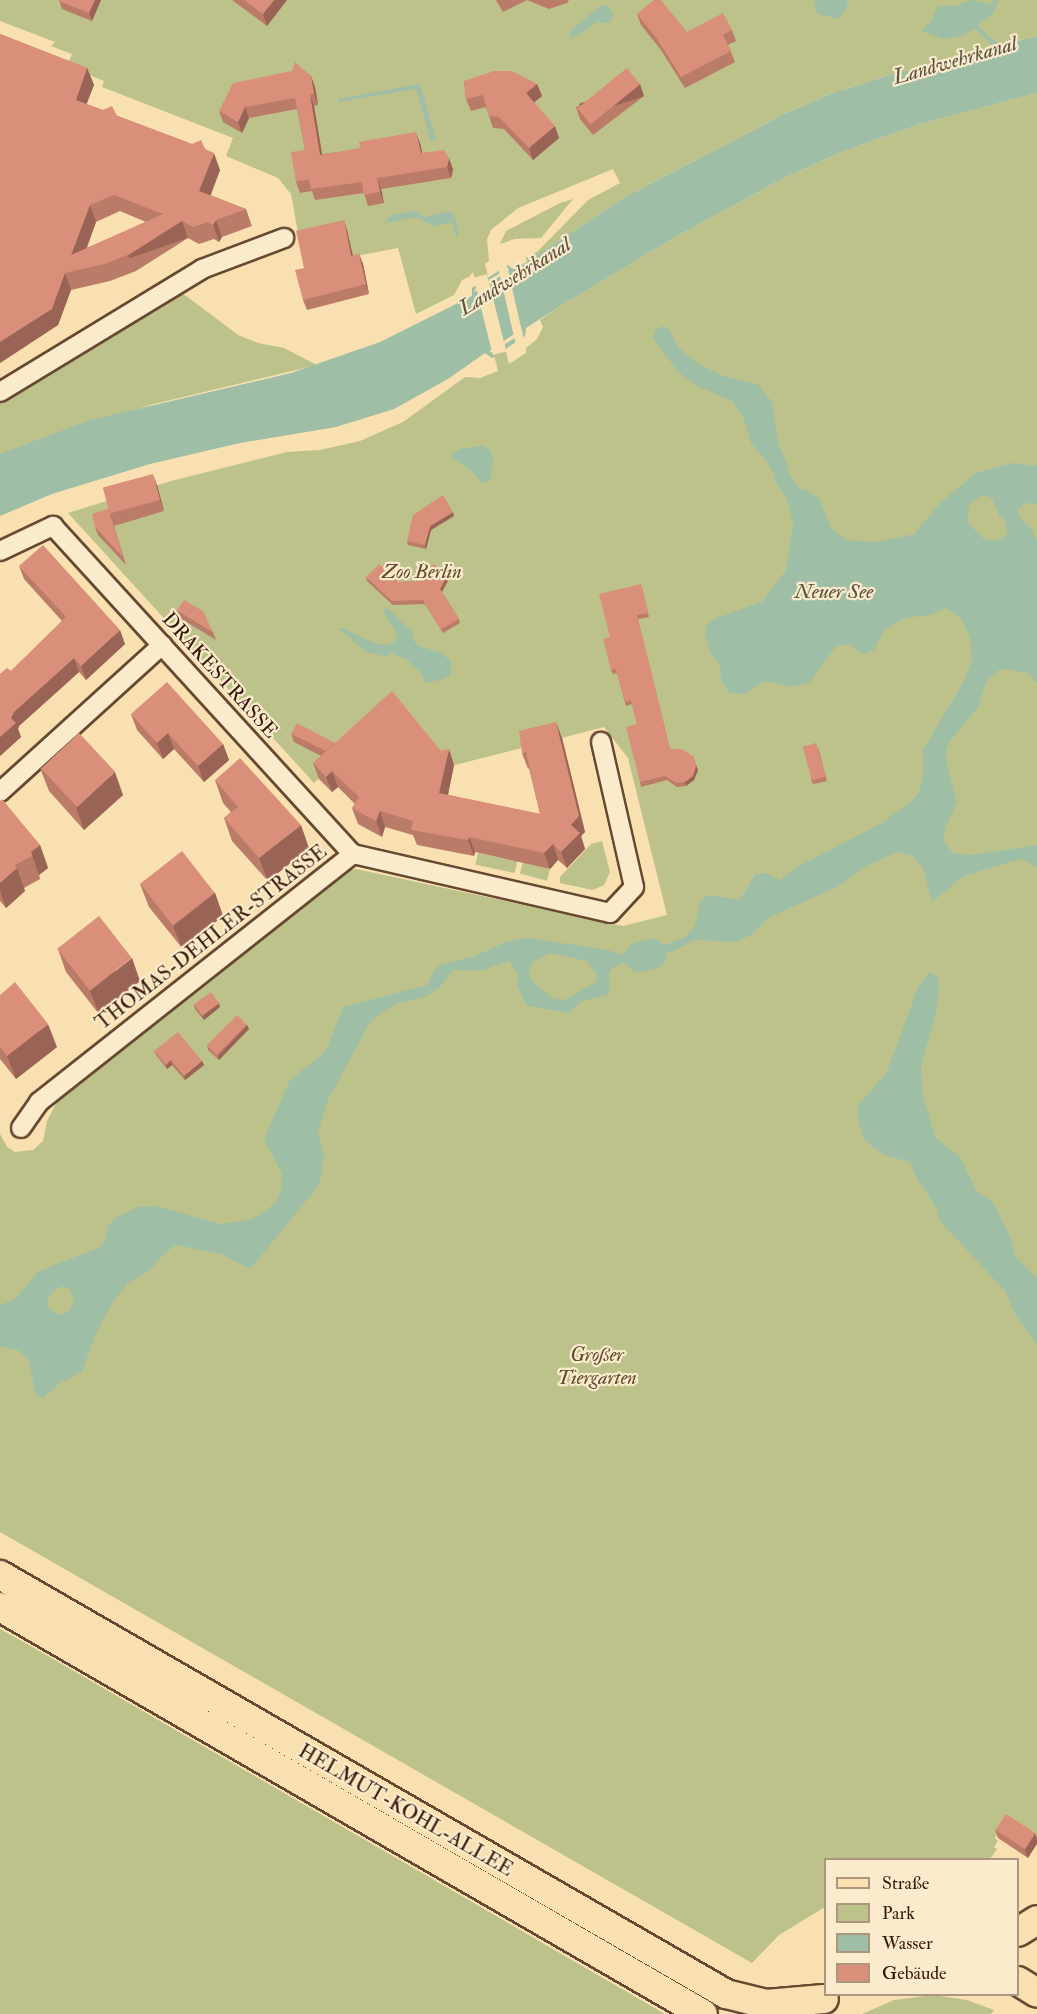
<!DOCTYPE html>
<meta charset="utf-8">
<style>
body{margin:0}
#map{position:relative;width:1037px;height:2014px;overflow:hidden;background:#f8e0b0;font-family:"IM FELL Double Pica",serif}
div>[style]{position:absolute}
.green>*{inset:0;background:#bdc28b;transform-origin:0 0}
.water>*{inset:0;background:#9fbea6}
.pier>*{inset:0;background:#f8e0b0;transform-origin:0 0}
.stream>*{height:5px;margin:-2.5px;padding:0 2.5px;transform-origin:2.5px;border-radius:2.5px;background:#9fbea6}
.canal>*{height:16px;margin:-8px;padding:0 8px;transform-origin:8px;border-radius:8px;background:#9fbea6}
.river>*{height:30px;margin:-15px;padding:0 15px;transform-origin:15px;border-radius:15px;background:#9fbea6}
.roads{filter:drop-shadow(2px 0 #674831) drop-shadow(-2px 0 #674831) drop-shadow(0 2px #674831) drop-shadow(0 -2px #674831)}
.street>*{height:18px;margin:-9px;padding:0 9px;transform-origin:9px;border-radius:9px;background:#faebcc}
.primary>*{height:28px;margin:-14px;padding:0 14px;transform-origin:14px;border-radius:14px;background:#f8e0b0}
.wall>*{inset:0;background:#bb7b69}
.shaded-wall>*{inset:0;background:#996455;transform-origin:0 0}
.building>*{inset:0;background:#da8f7a;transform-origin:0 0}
span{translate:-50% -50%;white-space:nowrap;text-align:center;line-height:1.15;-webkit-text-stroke:4.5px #faebcc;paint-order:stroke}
.park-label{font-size:20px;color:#5f4a2f;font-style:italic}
.street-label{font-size:20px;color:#371607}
.water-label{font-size:21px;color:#5b513f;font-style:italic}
.legend{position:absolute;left:824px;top:1858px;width:195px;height:138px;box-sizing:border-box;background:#faebcc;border:2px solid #ac967d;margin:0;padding:8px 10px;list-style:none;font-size:18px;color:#371607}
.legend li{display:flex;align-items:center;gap:12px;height:30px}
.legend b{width:30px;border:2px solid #ac967d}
</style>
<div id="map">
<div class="green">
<i style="clip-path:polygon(0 0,1037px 0,1037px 36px,889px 75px,830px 94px,784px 114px,625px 197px,527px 262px,526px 258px,538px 251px,588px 200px,620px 183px,613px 169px,518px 208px,491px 230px,487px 239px,489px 261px,485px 264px,509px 364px,526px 353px,526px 348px,537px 339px,543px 327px,540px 320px,562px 305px,677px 236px,784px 178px,839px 153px,917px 125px,1037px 93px,1037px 1838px,1007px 1819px,995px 1838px,998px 1841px,994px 1847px,997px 1849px,990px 1859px,826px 1860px,825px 1907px,779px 1935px,752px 1963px,0 1532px,0 1134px,7px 1147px,15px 1152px,33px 1150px,43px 1141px,47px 1121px,57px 1102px,348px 871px,356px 869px,623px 926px,667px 915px,628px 758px,604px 727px,447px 767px,397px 706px,314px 783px,68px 513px,171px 481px,287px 452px,320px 450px,360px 441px,403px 422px,465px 377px,480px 378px,498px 371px,473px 272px,469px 277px,462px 280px,454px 295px,416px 314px,398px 248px,304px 266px,291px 194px,278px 178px,226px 156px,233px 138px,102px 87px,104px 81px,67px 66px,72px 54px,51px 46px,55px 42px,0 21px)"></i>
<i style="clip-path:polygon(573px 199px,541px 238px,515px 239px,500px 244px,506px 231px,560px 203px)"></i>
<i style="clip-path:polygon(181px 292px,238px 335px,258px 343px,284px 348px,317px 365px,150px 405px,0 454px,0 403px)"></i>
<i style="clip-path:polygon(602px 841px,610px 872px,604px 885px,593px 890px,560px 883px,560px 877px,591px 844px)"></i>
<i style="left:478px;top:853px;width:40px;height:12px;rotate:12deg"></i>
<i style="left:523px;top:862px;width:28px;height:12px;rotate:15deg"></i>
<i style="clip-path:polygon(0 1629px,29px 1645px,665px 2014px,0 2014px)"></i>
<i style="clip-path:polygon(933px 1995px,967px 2000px,994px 2010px,991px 2014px,862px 2014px,894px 2000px)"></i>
</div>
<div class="water">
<i style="clip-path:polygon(816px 0,847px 0,848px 6px,838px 19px,818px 14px,814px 8px)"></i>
<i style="clip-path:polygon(970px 0,991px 4px,993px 0,999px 0,992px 15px,963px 36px,943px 39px,921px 31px,929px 24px,938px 7px,959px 5px)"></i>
<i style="clip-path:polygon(601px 5px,609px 7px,613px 15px,610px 23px,598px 22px,571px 39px,569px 32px)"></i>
<i style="clip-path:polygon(evenodd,1037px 36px,1037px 93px,917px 125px,839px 153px,784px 178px,677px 236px,562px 305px,526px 328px,525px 336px,492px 358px,485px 353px,448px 379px,394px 409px,336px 427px,240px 443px,150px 464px,52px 494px,0 516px,0 454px,90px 420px,291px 373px,380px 342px,472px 296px,472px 288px,508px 265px,513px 269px,527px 262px,625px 197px,784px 114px,830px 94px,889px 75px,1037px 36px,508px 268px,509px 271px,474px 292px,475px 289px,508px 268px,1037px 36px,521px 329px,523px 333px,490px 353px,490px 351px,521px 329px)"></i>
<i style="clip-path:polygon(420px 84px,436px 139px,431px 141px,416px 89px,338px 102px,338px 99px)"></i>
<i style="clip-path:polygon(416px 211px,425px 217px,449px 211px,454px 214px,459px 235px,456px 236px,452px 222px,433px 226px,417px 217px,385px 223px,391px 215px)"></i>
<i style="clip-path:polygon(664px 326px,668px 328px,680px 349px,698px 364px,724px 376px,759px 385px,772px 402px,778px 442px,788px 467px,787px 476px,779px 479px,775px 476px,767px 462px,751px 443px,744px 419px,732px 401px,699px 387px,678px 372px,653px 338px,656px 329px)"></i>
<i style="clip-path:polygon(482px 446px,490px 450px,493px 457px,491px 478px,487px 483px,483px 483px,470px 470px,450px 457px,459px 449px)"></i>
<i style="clip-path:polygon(evenodd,1012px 463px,1037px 466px,1037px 504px,1026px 503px,1017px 509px,1020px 518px,1031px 528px,1037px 542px,1037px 683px,1028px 673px,1004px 669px,997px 671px,986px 682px,978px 707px,950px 741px,946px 751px,948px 769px,957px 802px,945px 829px,944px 841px,953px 853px,972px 855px,1037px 845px,1037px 867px,1020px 859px,964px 876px,932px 902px,923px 868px,913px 856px,897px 852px,866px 866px,841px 885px,768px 918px,753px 934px,736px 942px,694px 940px,676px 950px,653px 957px,651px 950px,686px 937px,695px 926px,700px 902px,707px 895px,740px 900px,755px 874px,766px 873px,780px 880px,799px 866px,882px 823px,911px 801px,919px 792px,923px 775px,923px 750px,964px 681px,972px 660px,970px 637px,961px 619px,947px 608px,930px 615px,905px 618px,884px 630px,874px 650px,863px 655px,850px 645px,837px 645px,809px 683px,791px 687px,764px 681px,745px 694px,729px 693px,721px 681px,720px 665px,711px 654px,705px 637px,707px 625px,716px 618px,762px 602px,786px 570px,793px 523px,786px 496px,804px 489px,819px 498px,831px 528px,846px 540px,876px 542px,914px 534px,941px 502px,976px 473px,1012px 463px,982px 495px,992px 498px,1000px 517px,1004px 520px,1008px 533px,998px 541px,984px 539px,968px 523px,969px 504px,982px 495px)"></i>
<i style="clip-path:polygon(387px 607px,400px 621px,411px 629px,414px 641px,419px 646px,441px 653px,451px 661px,451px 674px,444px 679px,426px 683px,420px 672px,407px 660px,391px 653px,387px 657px,367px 652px,337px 628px,342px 628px,376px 644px,390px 645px,396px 640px,397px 633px,386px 617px,384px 612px)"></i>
<i style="clip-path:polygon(evenodd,528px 938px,608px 950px,623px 955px,639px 953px,640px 960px,623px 963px,612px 968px,609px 974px,610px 989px,607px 995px,582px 1001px,568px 1013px,527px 1006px,517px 985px,518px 974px,509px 961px,483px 970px,453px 970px,441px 986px,425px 997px,398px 1003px,382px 1012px,369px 1024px,328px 1100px,318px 1132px,324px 1155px,321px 1178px,316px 1189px,253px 1266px,248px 1268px,221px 1254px,176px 1245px,167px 1251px,148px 1272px,129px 1282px,111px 1305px,95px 1335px,82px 1372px,60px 1383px,43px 1398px,35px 1393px,29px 1361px,20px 1351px,0 1346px,0 1305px,15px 1299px,39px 1271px,99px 1248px,105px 1240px,108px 1226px,115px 1218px,138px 1207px,156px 1206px,220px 1224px,250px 1220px,268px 1209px,277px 1200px,281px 1190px,282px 1174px,264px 1139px,290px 1080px,326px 1051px,343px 1007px,427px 985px,434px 970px,441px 964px,475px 956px,508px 941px,528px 938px,551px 953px,587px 961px,597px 975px,596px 982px,564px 1000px,553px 999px,532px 981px,529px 973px,532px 962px,551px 953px,528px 938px,63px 1286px,70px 1289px,74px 1302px,69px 1311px,60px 1315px,51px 1311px,46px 1304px,52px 1292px,63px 1286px)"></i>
<i style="clip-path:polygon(929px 972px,938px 977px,939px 989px,936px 1013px,921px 1066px,922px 1091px,935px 1137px,960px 1157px,977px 1192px,992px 1201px,1010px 1236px,1015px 1256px,1037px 1278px,1037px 1344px,1016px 1316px,1005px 1291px,940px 1221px,937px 1209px,917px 1179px,910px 1162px,884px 1155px,865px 1141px,858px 1120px,858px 1106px,887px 1072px,918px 987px)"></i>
</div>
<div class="pier">
<i style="left:506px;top:262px;width:80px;height:9px;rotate:77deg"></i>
<i style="left:487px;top:274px;width:80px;height:14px;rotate:76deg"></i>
</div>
<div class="stream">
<i style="left:975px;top:26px;width:30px;rotate:42deg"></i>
</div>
<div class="canal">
<i style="left:783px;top:479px;width:16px;rotate:55deg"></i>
</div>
<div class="river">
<i style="left:640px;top:957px;width:12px;rotate:-14deg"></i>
</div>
<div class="roads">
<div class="street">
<i style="left:0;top:392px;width:237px;rotate:-31.3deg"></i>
<i style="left:202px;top:269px;width:88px;rotate:-20.7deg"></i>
<i style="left:0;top:551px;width:59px;rotate:-25.3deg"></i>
<i style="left:53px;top:526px;width:445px;rotate:47.6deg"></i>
<i style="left:0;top:792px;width:219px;rotate:-42.2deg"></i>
<i style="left:353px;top:854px;width:264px;rotate:12.9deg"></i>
<i style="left:610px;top:913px;width:35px;rotate:-47deg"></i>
<i style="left:634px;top:887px;width:149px;rotate:-102.8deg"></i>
<i style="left:21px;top:1128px;width:32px;rotate:-55deg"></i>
<i style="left:39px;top:1102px;width:400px;rotate:-38.3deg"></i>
</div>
<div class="primary">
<i style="left:0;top:1575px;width:838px;rotate:29.99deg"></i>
<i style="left:726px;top:1994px;width:41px;rotate:14deg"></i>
<i style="left:766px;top:2004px;width:58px;rotate:-4.9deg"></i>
<i style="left:0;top:1607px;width:812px;rotate:30.07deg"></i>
<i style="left:1018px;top:1932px;width:22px;rotate:-32deg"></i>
<i style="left:1018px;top:1981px;width:22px;rotate:32deg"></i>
</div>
</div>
<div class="wall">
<i style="clip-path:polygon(59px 0,101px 0,92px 21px,62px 9px,59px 1px)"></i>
<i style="clip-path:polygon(232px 0,287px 0,267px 26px)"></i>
<i style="clip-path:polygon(496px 0,527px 0,503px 12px)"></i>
<i style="clip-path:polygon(527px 0,569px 0,567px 3px,549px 9px)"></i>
<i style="clip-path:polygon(637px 14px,687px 32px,732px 30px,736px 41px,728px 45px,735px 62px,685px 88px,661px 50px,641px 25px)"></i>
<i style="clip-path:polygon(evenodd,0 34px,87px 68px,94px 85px,86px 104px,205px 149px,220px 170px,210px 195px,246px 209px,252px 226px,222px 237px,219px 242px,214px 239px,199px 244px,188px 238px,136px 271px,110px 281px,71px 290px,58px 325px,0 363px,0 34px,120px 211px,146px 222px,87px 248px,96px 222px,120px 211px)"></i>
<i style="clip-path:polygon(311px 76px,315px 87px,318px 105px,314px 106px,322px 154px,420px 143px,422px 153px,453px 169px,451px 178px,381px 189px,384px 203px,368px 206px,364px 193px,315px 200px,312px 191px,300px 193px,296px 182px,305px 150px,297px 109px,249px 118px,242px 133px,223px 122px,219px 111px)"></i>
<i style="clip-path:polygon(464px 81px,537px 84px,542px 96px,534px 102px,559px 138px,533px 160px,504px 129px,493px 128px,486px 107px,471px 111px,466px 99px)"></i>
<i style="clip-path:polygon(640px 84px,644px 96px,593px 135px,580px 119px,576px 107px)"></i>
<i style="clip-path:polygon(347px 230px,353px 256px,359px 254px,363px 264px,369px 294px,307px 310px,303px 300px,304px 268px)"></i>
<i style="clip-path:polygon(157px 485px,164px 511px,114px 526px,126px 565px,98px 535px,95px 527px,108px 509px)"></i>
<i style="clip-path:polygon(454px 516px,431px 530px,426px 549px,408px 545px,407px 541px)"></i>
<i style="clip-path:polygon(19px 566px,125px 644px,86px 680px,79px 672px,19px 726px,18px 729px,21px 737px,0 756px,0 674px,11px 671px,62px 621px,24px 579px)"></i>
<i style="clip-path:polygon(366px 577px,399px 582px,423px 581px,450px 577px,442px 592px,459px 619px,460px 623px,443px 633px,425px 604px,393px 605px,367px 581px)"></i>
<i style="clip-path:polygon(642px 588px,649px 617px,638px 619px,670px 749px,693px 756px,698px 770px,694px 780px,686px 786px,677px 787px,667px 780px,641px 787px,640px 782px,637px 724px,632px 704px,626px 706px,617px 673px,613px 674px,611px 670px)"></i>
<i style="clip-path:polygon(177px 610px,213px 632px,216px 640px,180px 618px)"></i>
<i style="clip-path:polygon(131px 714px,223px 744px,229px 760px,204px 782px,174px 749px,163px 759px,137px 730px)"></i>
<i style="clip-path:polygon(291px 734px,335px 743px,441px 751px,454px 765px,448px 795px,540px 814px,529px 768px,528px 769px,522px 753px,562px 738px,585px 832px,581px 836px,585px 849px,567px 868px,558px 860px,550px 869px,475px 852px,474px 856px,417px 845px,413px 835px,385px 827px,382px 837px,358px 824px,352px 808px,355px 804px,338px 787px,332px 792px,319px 779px,313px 763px,321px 756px,294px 742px)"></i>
<i style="clip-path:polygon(818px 747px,827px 781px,813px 784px,811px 780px)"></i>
<i style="clip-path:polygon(40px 768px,123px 795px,84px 830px,49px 791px)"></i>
<i style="clip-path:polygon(215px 780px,309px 848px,268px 881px,232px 841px,224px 818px,231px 812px,223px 803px)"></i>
<i style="clip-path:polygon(0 801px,40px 845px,48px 868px,39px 875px,40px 879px,24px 888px,25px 891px,6px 908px,0 901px)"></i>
<i style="clip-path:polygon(140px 884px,215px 893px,223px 916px,182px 948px,149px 907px)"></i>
<i style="clip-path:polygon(58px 949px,140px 981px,99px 1014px,66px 972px)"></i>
<i style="clip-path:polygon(0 995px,57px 1047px,16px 1079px,0 1059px)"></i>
<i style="clip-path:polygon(194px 1005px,220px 1007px,204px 1020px,195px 1009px)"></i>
<i style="clip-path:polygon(247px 1025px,249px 1029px,219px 1060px,208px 1050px,207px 1046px)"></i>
<i style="clip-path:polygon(154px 1051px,202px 1061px,204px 1065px,185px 1080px,172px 1065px,167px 1069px,156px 1055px)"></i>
<i style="clip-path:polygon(995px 1830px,1035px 1833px,1028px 1858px,998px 1838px)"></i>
</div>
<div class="shaded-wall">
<i style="clip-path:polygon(95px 0,101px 0,92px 21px,89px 13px)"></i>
<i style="clip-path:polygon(274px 0,287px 0,267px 26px,263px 14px)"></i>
<i style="clip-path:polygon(87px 68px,94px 85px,82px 116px,76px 100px)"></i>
<i style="clip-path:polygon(311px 76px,315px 87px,318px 105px,314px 94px)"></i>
<i style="clip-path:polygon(537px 84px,542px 96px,531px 105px,526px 93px)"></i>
<i style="left:640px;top:84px;width:13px;height:64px;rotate:72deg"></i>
<i style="clip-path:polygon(310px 95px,314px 106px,324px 166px,320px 155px)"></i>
<i style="clip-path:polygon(245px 107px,249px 118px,242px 133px,238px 122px)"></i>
<i style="clip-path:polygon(555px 126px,559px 138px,533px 160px,529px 148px)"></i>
<i style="clip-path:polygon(416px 132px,420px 143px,425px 164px,421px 153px)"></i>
<i style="clip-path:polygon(214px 153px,220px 170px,206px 208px,199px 191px)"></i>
<i style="clip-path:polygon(449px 158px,453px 169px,451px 178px,447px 167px)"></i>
<i style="clip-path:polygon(377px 178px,381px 189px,384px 203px,380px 192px)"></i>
<i style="clip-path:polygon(90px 205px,96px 222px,77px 272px,71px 255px)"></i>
<i style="clip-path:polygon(216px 220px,222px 237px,219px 242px,213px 225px)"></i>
<i style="clip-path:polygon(344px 220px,347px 230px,355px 266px,351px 256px)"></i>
<i style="left:182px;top:221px;width:18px;height:62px;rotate:71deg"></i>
<i style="clip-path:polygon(359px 254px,363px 264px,369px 294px,366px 284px)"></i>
<i style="clip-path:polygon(65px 273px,71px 290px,58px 325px,0 363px,0 342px)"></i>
<i style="clip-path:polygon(153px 474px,157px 485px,164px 511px,160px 500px)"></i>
<i style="clip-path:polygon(453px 512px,454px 516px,431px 530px,426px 549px,425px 545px,430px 526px)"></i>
<i style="clip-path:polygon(449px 573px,450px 577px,441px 593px,440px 589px)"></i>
<i style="clip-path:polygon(120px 630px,125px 644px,86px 680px,81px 666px)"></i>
<i style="clip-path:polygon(74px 658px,79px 672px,19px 726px,18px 729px,21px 737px,0 756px,0 737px,14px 712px)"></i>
<i style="clip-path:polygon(556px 722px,562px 738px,585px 832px,581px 836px,585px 849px,567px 868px,561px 852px,571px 825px)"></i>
<i style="clip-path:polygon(168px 733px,174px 749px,163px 759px,157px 743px)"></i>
<i style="clip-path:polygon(223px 744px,229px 760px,204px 782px,198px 766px)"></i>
<i style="clip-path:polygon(449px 749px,454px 765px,445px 809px,439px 793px)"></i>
<i style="clip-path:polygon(696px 766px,698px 770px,694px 780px,686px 786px,685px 782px)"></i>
<i style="clip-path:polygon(332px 771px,338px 787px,332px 792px,326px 777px)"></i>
<i style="clip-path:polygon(115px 772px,123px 795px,84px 830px,76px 807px)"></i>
<i style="clip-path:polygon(380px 811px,385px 827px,382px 837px,376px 821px)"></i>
<i style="clip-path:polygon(301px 825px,309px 848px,268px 881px,259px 858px)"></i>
<i style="clip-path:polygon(469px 837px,475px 852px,474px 856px,468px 840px)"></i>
<i style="clip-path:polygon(553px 844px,558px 860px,550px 869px,544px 853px)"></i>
<i style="clip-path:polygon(40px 845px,48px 868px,39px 875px,31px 852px)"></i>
<i style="clip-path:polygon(17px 868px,25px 891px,6px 908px,0 891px,0 883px)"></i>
<i style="clip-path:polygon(215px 893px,223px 916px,182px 948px,173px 926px)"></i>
<i style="clip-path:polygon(132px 958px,140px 981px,99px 1014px,90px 991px)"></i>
<i style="clip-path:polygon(219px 1003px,220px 1007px,204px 1020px,202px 1016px)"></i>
<i style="clip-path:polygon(48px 1024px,57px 1047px,16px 1079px,7px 1056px)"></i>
<i style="clip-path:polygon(247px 1025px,249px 1029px,219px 1060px,218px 1056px)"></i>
<i style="clip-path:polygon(171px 1060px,172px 1065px,167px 1069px,166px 1065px)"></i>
<i style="clip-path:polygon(202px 1061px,204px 1065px,185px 1080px,184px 1076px)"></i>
<i style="clip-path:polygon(1035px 1833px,1037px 1838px,1037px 1844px,1028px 1858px,1025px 1850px)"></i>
</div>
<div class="building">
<i style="clip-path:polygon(59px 0,95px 0,89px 13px,59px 1px)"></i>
<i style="clip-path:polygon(244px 0,274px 0,263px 14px)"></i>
<i style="clip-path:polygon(654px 0,661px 0,687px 32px,723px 13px,732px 30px,723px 35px,731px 51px,681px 77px,657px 39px,637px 14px)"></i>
<i style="clip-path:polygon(evenodd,0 34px,87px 68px,76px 100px,103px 110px,112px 106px,117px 116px,192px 144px,201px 140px,205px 149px,214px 153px,199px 191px,246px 209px,216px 220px,213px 225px,208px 222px,193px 227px,182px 221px,130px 254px,104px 264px,65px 273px,52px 309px,0 342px,0 34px,114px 195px,163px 214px,71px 255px,90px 205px,114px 195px)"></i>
<i style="clip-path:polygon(295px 62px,311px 76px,314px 94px,310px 95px,320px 155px,360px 148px,359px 142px,416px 132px,421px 153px,444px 150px,449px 158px,447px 167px,377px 178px,380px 192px,364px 195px,362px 182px,311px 189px,309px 179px,296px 182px,291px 152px,305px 150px,295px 98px,245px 107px,238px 122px,219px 111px,233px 83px,292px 71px)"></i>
<i style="left:627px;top:68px;width:21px;height:64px;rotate:51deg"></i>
<i style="clip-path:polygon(494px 71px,512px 71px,537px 84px,526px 93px,555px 126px,529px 148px,499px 117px,489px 116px,483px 95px,466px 99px,464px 81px)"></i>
<i style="clip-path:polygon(344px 220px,351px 256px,359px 254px,366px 284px,303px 300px,295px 270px,304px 268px,296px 231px)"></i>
<i style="left:153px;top:474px;width:27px;height:52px;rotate:75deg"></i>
<i style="clip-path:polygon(443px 495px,453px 512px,430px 526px,425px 545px,407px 541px,413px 515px)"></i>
<i style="clip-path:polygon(108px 509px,110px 515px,123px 557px,95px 527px,92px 514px)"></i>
<i style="clip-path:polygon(43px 545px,120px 630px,81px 666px,74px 658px,14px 712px,11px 718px,16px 723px,0 737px,0 674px,7px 668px,11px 671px,66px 617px,19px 566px)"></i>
<i style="clip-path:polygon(379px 564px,399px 582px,423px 581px,433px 564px,449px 573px,440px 589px,459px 619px,441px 629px,423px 600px,392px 601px,366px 577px)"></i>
<i style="clip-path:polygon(641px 584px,648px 613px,637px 615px,670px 749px,682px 749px,693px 756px,696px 766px,693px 776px,685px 782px,676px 783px,665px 776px,640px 782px,626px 727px,637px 724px,631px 700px,625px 702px,616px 669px,611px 670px,603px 639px,610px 637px,599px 594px)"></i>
<i style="clip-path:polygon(184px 600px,203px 611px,213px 632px,177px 610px)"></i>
<i style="clip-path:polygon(167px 682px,223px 744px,198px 766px,168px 733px,157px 743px,131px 714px)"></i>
<i style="clip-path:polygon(392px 691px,441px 751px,449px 749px,439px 793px,540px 814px,526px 752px,522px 753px,519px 731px,556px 722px,579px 816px,571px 825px,580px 833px,561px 852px,553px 844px,544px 853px,469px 837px,468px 840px,411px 830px,413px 821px,380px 811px,376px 821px,352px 808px,359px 797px,332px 771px,326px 777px,313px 763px)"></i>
<i style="clip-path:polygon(297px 723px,335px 743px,334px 743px,326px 751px,291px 734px)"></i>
<i style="left:79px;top:733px;width:53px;height:52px;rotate:47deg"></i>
<i style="left:816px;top:743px;width:35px;height:14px;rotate:74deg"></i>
<i style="clip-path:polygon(240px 758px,301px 825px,259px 858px,224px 818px,238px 807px,215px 780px)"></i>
<i style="clip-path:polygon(2px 799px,40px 845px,31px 852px,32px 856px,15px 865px,17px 868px,0 883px,0 801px)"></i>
<i style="left:182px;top:851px;width:53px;height:53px;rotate:52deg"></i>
<i style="left:99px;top:916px;width:53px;height:53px;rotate:52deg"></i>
<i style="clip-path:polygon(15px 982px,48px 1024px,7px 1056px,0 1047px,0 995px)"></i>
<i style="left:211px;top:992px;width:14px;height:21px;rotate:54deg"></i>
<i style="left:237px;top:1015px;width:14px;height:43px;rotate:45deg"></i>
<i style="clip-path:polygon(178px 1032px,202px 1061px,184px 1076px,171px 1060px,166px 1065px,154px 1051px)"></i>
<i style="left:1006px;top:1814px;width:35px;height:19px;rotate:33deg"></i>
</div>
<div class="park-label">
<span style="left:422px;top:571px">Zoo Berlin</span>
<span style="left:597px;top:1366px">Großer<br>Tiergarten</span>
</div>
<div class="street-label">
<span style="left:220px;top:675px;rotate:48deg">DRAKESTRASSE</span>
<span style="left:211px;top:937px;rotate:-38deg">THOMAS-DEHLER-STRASSE</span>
<span style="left:406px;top:1810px;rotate:30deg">HELMUT-KOHL-ALLEE</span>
</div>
<div class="water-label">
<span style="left:955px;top:61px;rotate:-16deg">Landwehrkanal</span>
<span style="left:515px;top:277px;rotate:-32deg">Landwehrkanal</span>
<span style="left:834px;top:592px">Neuer See</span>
</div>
<ul class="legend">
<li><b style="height:8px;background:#f8e0b0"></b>Straße</li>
<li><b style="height:16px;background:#bdc28b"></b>Park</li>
<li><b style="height:16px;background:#9fbea6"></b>Wasser</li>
<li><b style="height:16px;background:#da8f7a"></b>Gebäude</li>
</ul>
</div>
